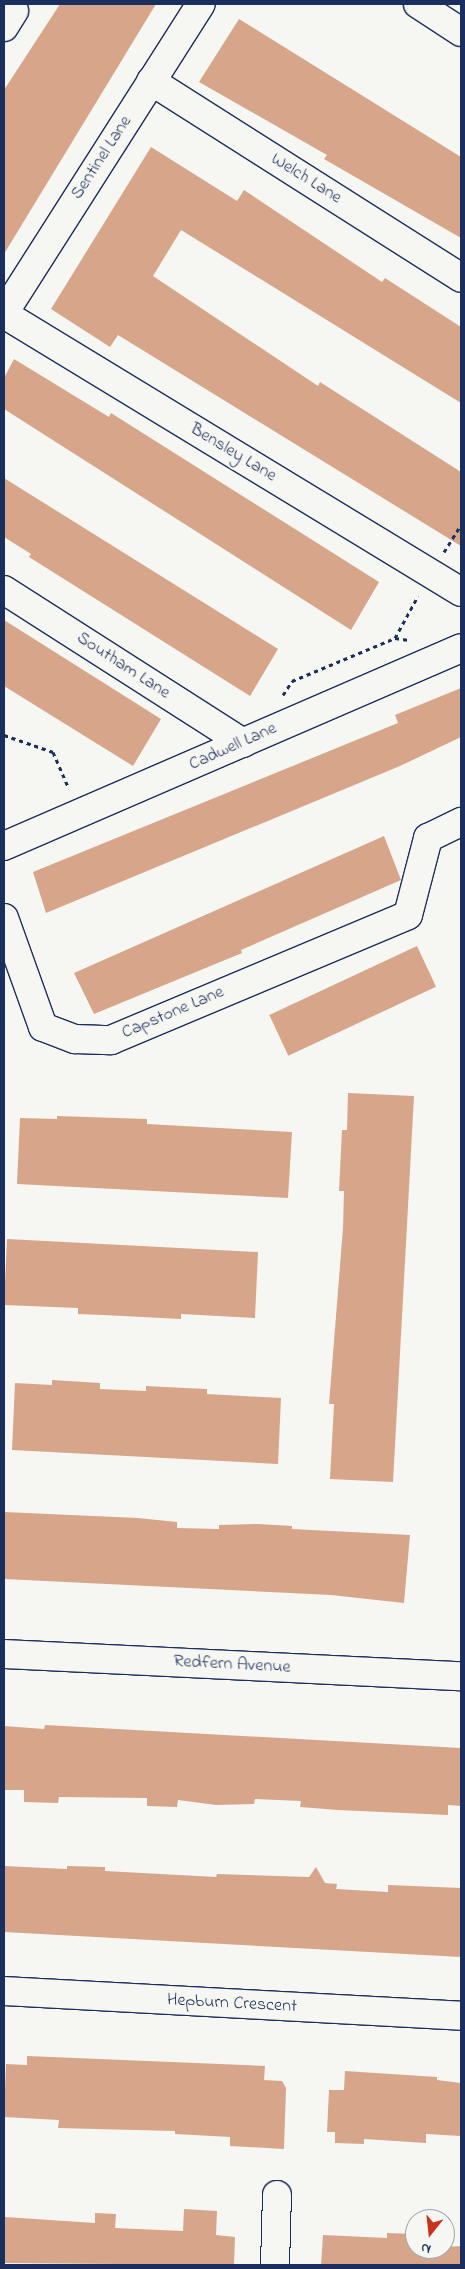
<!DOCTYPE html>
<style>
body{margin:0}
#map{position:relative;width:465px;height:2269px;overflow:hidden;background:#f6f6f2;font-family:"Indie Flower",sans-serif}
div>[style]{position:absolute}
.building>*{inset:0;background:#d7a68a;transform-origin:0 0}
.path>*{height:3px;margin-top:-1.5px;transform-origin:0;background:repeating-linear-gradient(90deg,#1b2f5e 0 4px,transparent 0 8px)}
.roads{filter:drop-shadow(1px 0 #1b2f5e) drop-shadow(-1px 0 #1b2f5e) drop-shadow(0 1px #1b2f5e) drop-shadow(0 -1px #1b2f5e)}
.minor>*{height:28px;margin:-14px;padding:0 14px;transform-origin:14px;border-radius:14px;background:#f6f6f2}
span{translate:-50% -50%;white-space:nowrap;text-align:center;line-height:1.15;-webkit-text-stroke:4px #f6f6f2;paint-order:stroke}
.street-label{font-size:18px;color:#1b2f5e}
.frame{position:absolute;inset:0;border:5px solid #1b2f5e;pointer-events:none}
.north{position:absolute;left:405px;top:2209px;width:50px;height:50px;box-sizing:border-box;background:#f6f6f2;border:1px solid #9ea6b7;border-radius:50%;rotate:196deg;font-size:14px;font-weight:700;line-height:20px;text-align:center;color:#1b2f5e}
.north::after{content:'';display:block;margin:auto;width:18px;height:22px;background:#c8321e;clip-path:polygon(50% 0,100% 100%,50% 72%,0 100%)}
</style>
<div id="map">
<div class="building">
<i style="clip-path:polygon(60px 4px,156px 4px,4px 254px,4px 90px)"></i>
<i style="clip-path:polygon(239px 19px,461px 157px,461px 238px,324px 159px,327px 155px,199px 82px)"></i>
<i style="clip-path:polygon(151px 147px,237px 201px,244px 190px,382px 282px,385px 278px,461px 327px,461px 403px,181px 230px,153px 276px,318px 386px,320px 382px,461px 472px,461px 546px,118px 335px,110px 347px,51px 309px)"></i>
<i style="clip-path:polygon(14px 359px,109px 417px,111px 413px,379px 582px,351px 630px,4px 409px,4px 378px)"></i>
<i style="clip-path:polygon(4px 478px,278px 649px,250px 696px,29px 557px,31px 554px,4px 537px)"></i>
<i style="clip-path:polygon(4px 620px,161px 719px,133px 766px,4px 686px)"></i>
<i style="clip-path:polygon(461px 688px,461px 737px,400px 766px,46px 913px,33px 872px,398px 723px,395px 715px)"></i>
<i style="clip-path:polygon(384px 836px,401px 880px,241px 950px,242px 953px,94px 1014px,74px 973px)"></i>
<i style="left:417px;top:946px;width:45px;height:163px;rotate:65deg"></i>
<i style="clip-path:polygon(348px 1093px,414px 1096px,393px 1482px,330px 1479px,334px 1404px,329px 1404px,343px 1228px,344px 1191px,339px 1191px,342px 1130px,347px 1130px)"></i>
<i style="clip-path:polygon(57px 1116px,147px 1119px,147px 1124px,292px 1132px,288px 1198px,17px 1184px,20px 1118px,57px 1119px)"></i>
<i style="clip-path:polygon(7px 1239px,258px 1252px,255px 1318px,181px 1314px,181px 1319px,103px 1315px,78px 1314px,78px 1308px,4px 1305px)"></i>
<i style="clip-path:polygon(52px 1380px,100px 1383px,100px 1389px,146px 1391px,146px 1386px,185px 1388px,207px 1389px,207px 1394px,281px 1398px,278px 1464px,12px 1450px,15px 1383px,52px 1385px)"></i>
<i style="clip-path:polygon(4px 1512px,138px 1518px,177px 1522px,177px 1528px,219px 1529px,219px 1525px,258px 1524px,292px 1526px,292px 1529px,410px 1535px,404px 1603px,331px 1595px,4px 1579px)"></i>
<i style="clip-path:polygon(45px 1725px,461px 1748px,461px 1806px,448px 1805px,448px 1815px,338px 1810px,300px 1807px,301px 1801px,255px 1799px,254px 1804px,216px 1805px,178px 1800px,177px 1807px,147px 1806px,147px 1798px,59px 1797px,58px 1803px,24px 1802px,24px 1790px,4px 1790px,4px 1726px,44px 1729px)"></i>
<i style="clip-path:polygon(4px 1866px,67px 1869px,67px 1866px,105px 1867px,105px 1871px,216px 1877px,217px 1874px,309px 1877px,316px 1867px,325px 1883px,337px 1884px,336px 1889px,388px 1892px,388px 1885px,461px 1888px,461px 1957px,4px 1932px)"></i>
<i style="clip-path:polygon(27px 2056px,265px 2066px,264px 2080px,282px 2081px,286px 2088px,284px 2149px,230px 2146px,230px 2137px,175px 2134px,175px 2131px,58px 2128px,59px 2120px,4px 2117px,6px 2064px,27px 2065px)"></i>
<i style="clip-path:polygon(345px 2071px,437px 2077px,437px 2080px,461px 2083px,461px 2136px,426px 2134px,426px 2143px,364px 2139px,364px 2144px,335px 2143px,335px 2132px,327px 2132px,329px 2090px,344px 2090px)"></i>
<i style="clip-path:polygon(184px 2209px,217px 2211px,216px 2235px,235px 2237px,234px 2265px,4px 2263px,5px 2217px,95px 2223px,95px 2213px,116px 2214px,115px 2228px,183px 2231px)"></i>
<i style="clip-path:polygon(387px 2233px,415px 2234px,415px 2249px,461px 2246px,461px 2265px,321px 2265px,323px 2235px,387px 2238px)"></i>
</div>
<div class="path">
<i style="left:444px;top:552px;width:32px;rotate:-58deg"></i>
<i style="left:395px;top:638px;width:14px;rotate:8deg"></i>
<i style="left:283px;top:695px;width:17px;rotate:-57deg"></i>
<i style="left:292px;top:681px;width:112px;rotate:-22.7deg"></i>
<i style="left:395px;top:638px;width:48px;rotate:-61.3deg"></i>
<i style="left:4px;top:735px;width:52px;rotate:19.1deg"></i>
<i style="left:53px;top:752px;width:40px;rotate:66.6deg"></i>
</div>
<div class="roads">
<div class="minor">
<i style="left:418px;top:4px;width:51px;rotate:33.1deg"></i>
<i style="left:4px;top:27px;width:19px;rotate:-58deg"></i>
<i style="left:151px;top:81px;width:367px;rotate:32.4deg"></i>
<i style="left:4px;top:313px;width:366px;rotate:-57.5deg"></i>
<i style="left:4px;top:314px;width:535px;rotate:31.31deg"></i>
<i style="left:4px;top:590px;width:284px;rotate:32.6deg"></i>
<i style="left:4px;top:846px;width:498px;rotate:-23.4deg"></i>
<i style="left:4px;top:918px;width:116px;rotate:70.3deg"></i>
<i style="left:43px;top:1027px;width:34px;rotate:21deg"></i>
<i style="left:75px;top:1039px;width:36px;rotate:2deg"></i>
<i style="left:111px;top:1040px;width:322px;rotate:-22.8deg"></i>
<i style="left:408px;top:915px;width:80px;rotate:-75.4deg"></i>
<i style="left:428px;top:838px;width:37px;rotate:-26deg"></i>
<i style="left:4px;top:1654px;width:458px;rotate:2.8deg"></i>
<i style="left:4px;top:1991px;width:458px;rotate:3.1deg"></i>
<i style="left:275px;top:2265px;width:70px;rotate:-88.4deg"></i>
</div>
</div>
<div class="street-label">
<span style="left:102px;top:158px;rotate:-57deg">Sentinel Lane</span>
<span style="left:306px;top:179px;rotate:32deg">Welch Lane</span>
<span style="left:233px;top:453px;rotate:31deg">Bensley Lane</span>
<span style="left:123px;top:666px;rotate:33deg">Southam Lane</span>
<span style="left:233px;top:747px;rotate:-24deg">Cadwell Lane</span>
<span style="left:173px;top:1013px;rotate:-23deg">Capstone Lane</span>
<span style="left:232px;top:1665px;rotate:3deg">Redfern Avenue</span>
<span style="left:232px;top:2004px;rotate:3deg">Hepburn Crescent</span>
</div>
<div class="frame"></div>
<div class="north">N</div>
</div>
